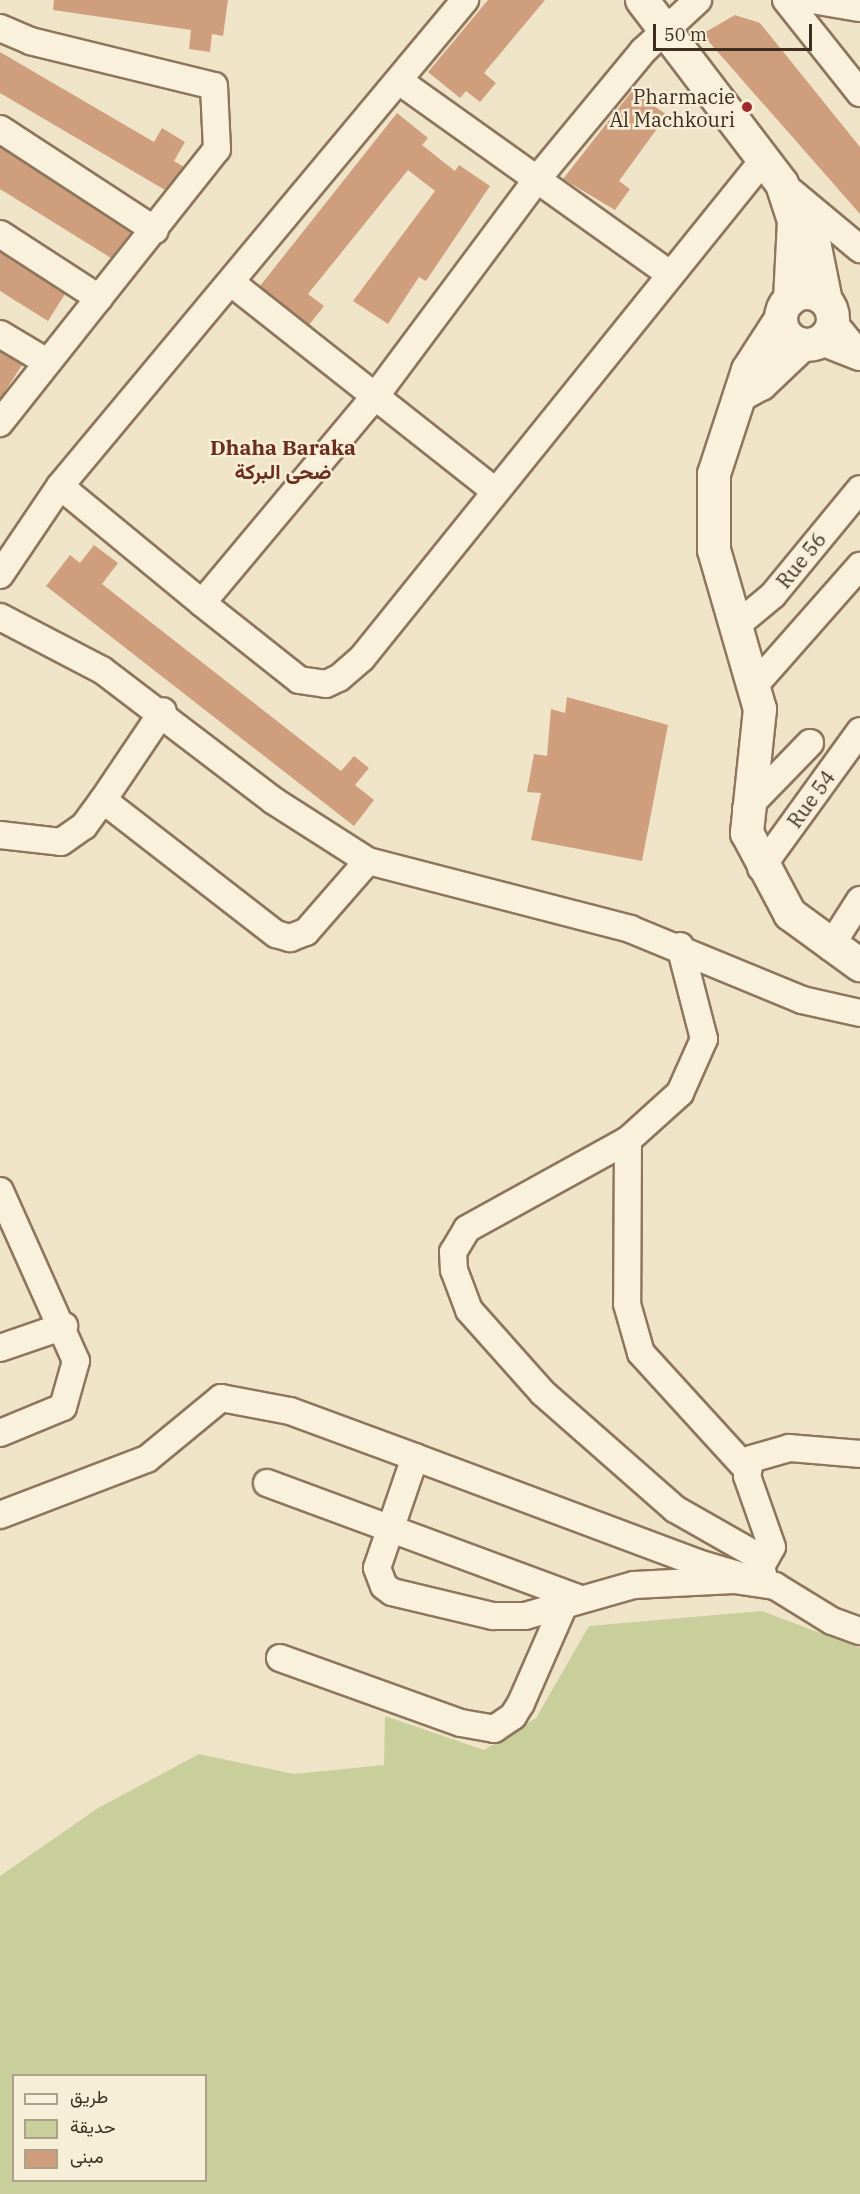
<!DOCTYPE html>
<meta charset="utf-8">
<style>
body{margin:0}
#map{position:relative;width:860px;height:2194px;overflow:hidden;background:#f0e4c8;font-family:"IBM Plex Serif",Vazirmatn,serif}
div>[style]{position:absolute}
.green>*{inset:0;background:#c9cf9b}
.building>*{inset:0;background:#cf9f7d}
.roads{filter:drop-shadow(2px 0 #8d765c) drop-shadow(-2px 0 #8d765c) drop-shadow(0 2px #8d765c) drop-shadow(0 -2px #8d765c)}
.minor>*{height:26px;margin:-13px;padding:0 13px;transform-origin:13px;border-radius:13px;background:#faf1dc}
.tertiary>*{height:32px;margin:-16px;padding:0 16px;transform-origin:16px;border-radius:16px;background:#faf1dc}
.tertiary>.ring{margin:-16px;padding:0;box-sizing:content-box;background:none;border:32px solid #faf1dc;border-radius:50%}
.dots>*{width:16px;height:16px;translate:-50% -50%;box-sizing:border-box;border:3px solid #f7eed8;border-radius:50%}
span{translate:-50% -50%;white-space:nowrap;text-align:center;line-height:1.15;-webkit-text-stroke:5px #f7eed8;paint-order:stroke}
.poi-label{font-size:20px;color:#3d2e20}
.right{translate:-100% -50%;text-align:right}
.street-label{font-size:20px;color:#3d2e20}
.neighbourhood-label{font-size:21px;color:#6b2e1e;font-weight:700}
.legend{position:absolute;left:12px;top:2074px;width:195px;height:108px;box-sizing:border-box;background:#f7eed8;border:2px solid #ada18e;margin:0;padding:8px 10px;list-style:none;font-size:18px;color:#3d2e20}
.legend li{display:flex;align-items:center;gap:12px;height:30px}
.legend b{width:30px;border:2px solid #ada18e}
.scale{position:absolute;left:653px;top:24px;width:159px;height:27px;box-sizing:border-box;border:3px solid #3d2e20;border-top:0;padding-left:8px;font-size:18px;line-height:21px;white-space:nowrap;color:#3d2e20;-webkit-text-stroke:4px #f7eed8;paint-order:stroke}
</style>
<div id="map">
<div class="green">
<i style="clip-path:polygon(evenodd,762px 1611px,860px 1648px,860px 2194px,0 2194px,0 1876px,98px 1808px,199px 1754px,294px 1774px,384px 1765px,385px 1716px,484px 1750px,536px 1718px,589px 1626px,762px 1611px,14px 2076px,206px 2076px,206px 2180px,14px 2180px,14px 2076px)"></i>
</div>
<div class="building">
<i style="clip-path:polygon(54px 0,228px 0,223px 36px,212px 34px,210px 52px,189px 49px,191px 30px,53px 10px)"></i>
<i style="clip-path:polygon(488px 0,545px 0,484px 73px,496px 83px,480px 102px,466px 91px,460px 98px,428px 72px)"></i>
<i style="clip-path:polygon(735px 15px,760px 23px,860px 147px,860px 214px,702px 34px)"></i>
<i style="clip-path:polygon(0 52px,154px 142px,162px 128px,185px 142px,174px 161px,184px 167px,165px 190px,0 93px)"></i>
<i style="clip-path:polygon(632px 91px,667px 115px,619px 181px,630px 189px,615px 210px,563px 179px)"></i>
<i style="clip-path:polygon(397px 113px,428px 138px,422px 145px,455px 171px,459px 165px,490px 186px,426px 281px,419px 277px,388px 324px,353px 301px,435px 191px,408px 170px,308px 294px,324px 306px,309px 325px,260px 286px)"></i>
<i style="clip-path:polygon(0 147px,131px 232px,111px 258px,0 189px)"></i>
<i style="clip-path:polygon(0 252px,65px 294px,48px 321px,0 291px)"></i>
<i style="clip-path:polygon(0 351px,22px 365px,0 399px)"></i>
<i style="clip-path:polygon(94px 545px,118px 563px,102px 584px,341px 771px,354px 756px,369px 768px,355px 785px,374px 800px,354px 826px,46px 586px,70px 555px,80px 563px)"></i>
<i style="clip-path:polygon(567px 697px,668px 725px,642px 861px,531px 840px,541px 793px,527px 792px,534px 754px,547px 756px,551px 709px,565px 713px)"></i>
</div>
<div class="roads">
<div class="minor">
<i style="left:786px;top:0;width:119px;rotate:51.5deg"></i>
<i style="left:812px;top:0;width:49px;rotate:9.5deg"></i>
<i style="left:0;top:28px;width:33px;rotate:23deg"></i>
<i style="left:30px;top:41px;width:189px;rotate:13.7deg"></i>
<i style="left:214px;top:86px;width:63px;rotate:87.3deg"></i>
<i style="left:217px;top:149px;width:350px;rotate:128.4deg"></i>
<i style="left:399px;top:81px;width:333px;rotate:35.5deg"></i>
<i style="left:0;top:129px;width:185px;rotate:33.1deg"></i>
<i style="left:782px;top:184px;width:102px;rotate:39.8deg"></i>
<i style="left:0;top:234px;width:118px;rotate:32.9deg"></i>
<i style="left:233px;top:284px;width:333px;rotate:38.3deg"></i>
<i style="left:833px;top:322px;width:43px;rotate:50.7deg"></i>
<i style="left:0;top:334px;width:55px;rotate:30.8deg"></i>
<i style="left:821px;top:342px;width:41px;rotate:21.5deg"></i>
<i style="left:60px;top:486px;width:184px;rotate:39.5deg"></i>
<i style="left:202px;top:603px;width:273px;rotate:-50.1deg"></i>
<i style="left:377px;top:394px;width:269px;rotate:-53.3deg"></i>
<i style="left:538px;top:178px;width:165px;rotate:-50.4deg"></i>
<i style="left:643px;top:51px;width:75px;rotate:-42.8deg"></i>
<i style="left:0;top:575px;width:107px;rotate:-56deg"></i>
<i style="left:60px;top:486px;width:633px;rotate:-50.19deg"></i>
<i style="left:202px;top:603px;width:124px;rotate:38.4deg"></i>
<i style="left:299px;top:680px;width:27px;rotate:8deg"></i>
<i style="left:326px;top:684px;width:14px;rotate:-25deg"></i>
<i style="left:339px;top:678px;width:30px;rotate:-41deg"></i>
<i style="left:362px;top:658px;width:642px;rotate:-51.13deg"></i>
<i style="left:0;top:617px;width:115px;rotate:27.5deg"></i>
<i style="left:102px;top:670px;width:216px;rotate:37.3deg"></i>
<i style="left:274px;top:801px;width:112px;rotate:32.6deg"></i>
<i style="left:368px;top:861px;width:271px;rotate:14.5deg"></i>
<i style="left:630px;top:929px;width:186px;rotate:22.4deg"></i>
<i style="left:802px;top:1000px;width:59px;rotate:12.6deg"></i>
<i style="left:737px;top:625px;width:47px;rotate:-39.8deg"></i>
<i style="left:773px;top:595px;width:137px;rotate:-50.6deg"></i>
<i style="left:755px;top:685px;width:159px;rotate:-48.6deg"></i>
<i style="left:103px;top:800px;width:107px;rotate:-56deg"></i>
<i style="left:746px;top:809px;width:92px;rotate:-45.9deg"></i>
<i style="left:0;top:835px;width:61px;rotate:6.5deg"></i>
<i style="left:61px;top:842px;width:28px;rotate:-35deg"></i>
<i style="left:84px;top:826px;width:32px;rotate:-54deg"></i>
<i style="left:103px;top:800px;width:219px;rotate:37.8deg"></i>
<i style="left:276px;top:934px;width:15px;rotate:16deg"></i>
<i style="left:290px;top:938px;width:17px;rotate:-21deg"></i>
<i style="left:306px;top:932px;width:94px;rotate:-48.9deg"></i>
<i style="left:761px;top:868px;width:169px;rotate:-54.1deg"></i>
<i style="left:680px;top:946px;width:96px;rotate:75.5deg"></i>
<i style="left:704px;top:1039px;width:59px;rotate:114deg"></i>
<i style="left:680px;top:1093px;width:70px;rotate:137.9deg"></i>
<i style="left:628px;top:1140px;width:184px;rotate:151.1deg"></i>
<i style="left:467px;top:1229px;width:27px;rotate:121deg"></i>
<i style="left:453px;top:1252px;width:18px;rotate:87deg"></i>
<i style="left:454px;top:1270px;width:43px;rotate:69.4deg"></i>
<i style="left:469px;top:1310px;width:111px;rotate:48.3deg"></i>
<i style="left:543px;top:1393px;width:176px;rotate:41.3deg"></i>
<i style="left:675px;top:1509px;width:97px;rotate:29.7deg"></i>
<i style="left:759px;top:1557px;width:27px;rotate:77deg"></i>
<i style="left:830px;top:947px;width:56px;rotate:-57.4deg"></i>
<i style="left:628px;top:1140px;width:164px;rotate:90.3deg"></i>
<i style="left:627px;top:1304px;width:51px;rotate:74.1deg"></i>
<i style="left:641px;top:1353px;width:156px;rotate:47.6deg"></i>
<i style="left:0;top:1191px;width:186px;rotate:65.9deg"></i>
<i style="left:76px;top:1361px;width:48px;rotate:105.8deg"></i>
<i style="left:63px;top:1407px;width:68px;rotate:157.6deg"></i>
<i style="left:0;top:1348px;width:68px;rotate:-19deg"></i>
<i style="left:267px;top:1483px;width:334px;rotate:20.3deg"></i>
<i style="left:0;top:1515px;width:157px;rotate:-20.9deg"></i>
<i style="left:147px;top:1459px;width:96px;rotate:-39.5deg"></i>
<i style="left:221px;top:1398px;width:70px;rotate:10.7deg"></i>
<i style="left:290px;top:1411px;width:133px;rotate:20.2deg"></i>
<i style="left:763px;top:1563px;width:18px;rotate:-61deg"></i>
<i style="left:772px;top:1547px;width:75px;rotate:-109.4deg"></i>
<i style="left:747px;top:1476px;width:17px;rotate:-77deg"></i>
<i style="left:751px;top:1459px;width:40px;rotate:-16deg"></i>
<i style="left:789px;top:1448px;width:71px;rotate:4.8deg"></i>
<i style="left:775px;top:1586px;width:80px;rotate:-163.4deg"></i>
<i style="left:698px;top:1563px;width:302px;rotate:-159.5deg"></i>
<i style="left:415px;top:1457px;width:117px;rotate:108.9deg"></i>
<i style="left:377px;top:1568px;width:19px;rotate:69deg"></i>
<i style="left:384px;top:1586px;width:10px;rotate:37deg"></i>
<i style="left:392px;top:1592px;width:104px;rotate:13.4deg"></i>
<i style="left:493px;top:1616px;width:32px"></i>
<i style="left:525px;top:1616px;width:113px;rotate:-15.9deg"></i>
<i style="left:634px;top:1585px;width:100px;rotate:-2.9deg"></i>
<i style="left:734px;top:1580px;width:41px;rotate:8.3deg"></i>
<i style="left:775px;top:1586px;width:67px;rotate:31.6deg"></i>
<i style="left:832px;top:1621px;width:30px;rotate:20deg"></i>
<i style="left:280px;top:1658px;width:192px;rotate:19.8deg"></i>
<i style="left:461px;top:1723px;width:34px;rotate:10deg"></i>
<i style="left:494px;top:1729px;width:23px;rotate:-34deg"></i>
<i style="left:513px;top:1716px;width:15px;rotate:-58deg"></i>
<i style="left:521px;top:1703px;width:107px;rotate:-66.3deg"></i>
</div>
<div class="tertiary">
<i style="left:642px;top:0;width:231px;rotate:52.7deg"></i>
<i style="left:782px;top:184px;width:38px;rotate:72deg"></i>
<i style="left:794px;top:220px;width:34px;rotate:52deg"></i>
<i style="left:815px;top:247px;width:55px;rotate:78.5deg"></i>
<i class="ring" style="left:781px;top:293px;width:20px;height:20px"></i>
<i style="left:790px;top:300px;width:80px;rotate:-87.1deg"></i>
<i style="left:781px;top:319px;width:61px;rotate:122.9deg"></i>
<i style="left:748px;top:370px;width:109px;rotate:108.1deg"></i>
<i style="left:714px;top:474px;width:76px;rotate:90deg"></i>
<i style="left:714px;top:550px;width:166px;rotate:73.9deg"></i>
<i style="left:760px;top:709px;width:125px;rotate:96deg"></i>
<i style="left:747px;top:833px;width:92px;rotate:62deg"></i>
<i style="left:790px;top:914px;width:87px;rotate:36.1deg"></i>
<i style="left:740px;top:395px;width:24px;rotate:-28deg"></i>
<i style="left:761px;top:384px;width:57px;rotate:-43.6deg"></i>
</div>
</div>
<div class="dots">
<i style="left:747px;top:107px;background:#9e2a2b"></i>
</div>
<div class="poi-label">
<span class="right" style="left:735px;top:108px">Pharmacie<br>Al Machkouri</span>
</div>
<div class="street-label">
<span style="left:801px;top:560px;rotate:-51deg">Rue 56</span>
<span style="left:811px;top:799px;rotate:-54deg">Rue 54</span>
</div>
<div class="neighbourhood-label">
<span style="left:283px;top:459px">Dhaha Baraka<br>ضحى البركة</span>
</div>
<ul class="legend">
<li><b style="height:8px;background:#faf1dc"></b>طريق</li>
<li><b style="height:16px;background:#c9cf9b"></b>حديقة</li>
<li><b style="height:16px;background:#cf9f7d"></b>مبنى</li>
</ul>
<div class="scale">50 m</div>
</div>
